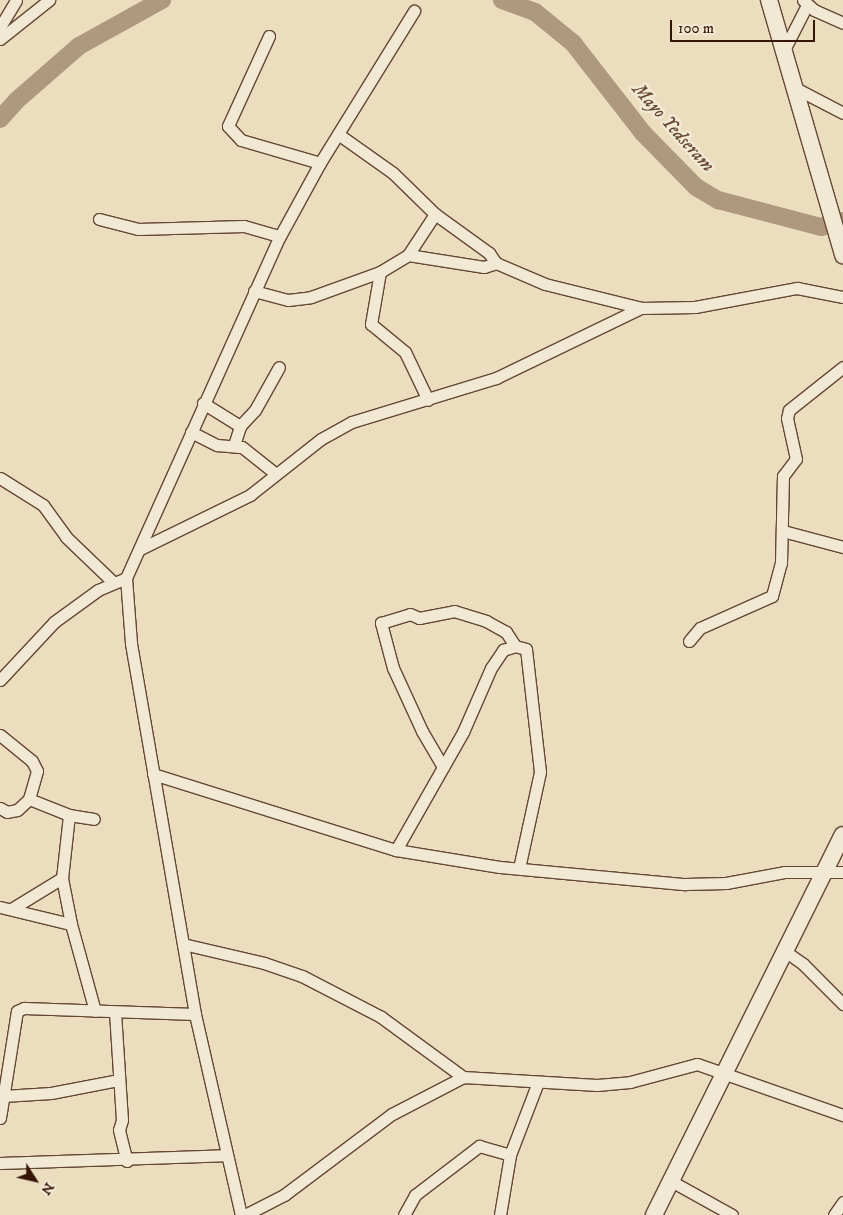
<!DOCTYPE html>
<style>
body{margin:0}
#map{position:relative;width:843px;height:1215px;overflow:hidden;background:#ebddbe;font-family:"IM FELL DW Pica",serif}
div>[style]{position:absolute}
.river>*{height:18px;margin:-9px;padding:0 9px;transform-origin:9px;border-radius:9px;background:#ae997f}
.roads{filter:drop-shadow(1px 0 #644734) drop-shadow(-1px 0 #644734) drop-shadow(0 1px #644734) drop-shadow(0 -1px #644734)}
.street>*{height:11px;margin:-5.5px;padding:0 5.5px;transform-origin:5.5px;border-radius:5.5px;background:#f2e9d5}
.secondary>*{height:16px;margin:-8px;padding:0 8px;transform-origin:8px;border-radius:8px;background:#f2e9d5}
span{translate:-50% -50%;white-space:nowrap;text-align:center;line-height:1.15;-webkit-text-stroke:5px #f2e9d5;paint-order:stroke}
.water-label{font-size:19px;color:#674a36;font-style:italic}
.north{position:absolute;left:10px;top:1155px;width:50px;height:50px;-webkit-text-stroke:4px #f2e9d5;paint-order:stroke;rotate:125deg;font-size:14px;font-weight:700;line-height:20px;text-align:center;color:#371506}
.north::after{content:'';display:block;margin:auto;width:18px;height:22px;background:#371506;clip-path:polygon(50% 0,100% 100%,50% 72%,0 100%)}
.scale{position:absolute;left:670px;top:20px;width:145px;height:22px;box-sizing:border-box;border:2px solid #371506;border-top:0;padding-left:6px;font-size:15px;line-height:18px;white-space:nowrap;color:#371506;-webkit-text-stroke:4px #f2e9d5;paint-order:stroke}
</style>
<div id="map">
<div class="river">
<i style="left:502px;top:0;width:35px;rotate:20deg"></i>
<i style="left:535px;top:12px;width:49px;rotate:39.2deg"></i>
<i style="left:573px;top:43px;width:114px;rotate:52.1deg"></i>
<i style="left:643px;top:133px;width:76px;rotate:45.5deg"></i>
<i style="left:696px;top:187px;width:26px;rotate:31deg"></i>
<i style="left:718px;top:200px;width:106px;rotate:14.7deg"></i>
<i style="left:821px;top:227px;width:23px;rotate:-15deg"></i>
<i style="left:0;top:119px;width:24px;rotate:-48deg"></i>
<i style="left:16px;top:101px;width:84px;rotate:-41.1deg"></i>
<i style="left:79px;top:46px;width:95px;rotate:-29deg"></i>
</div>
<div class="roads">
<div class="street">
<i style="left:803px;top:0;width:15px;rotate:42deg"></i>
<i style="left:814px;top:10px;width:32px;rotate:24deg"></i>
<i style="left:0;top:27px;width:31px;rotate:-59deg"></i>
<i style="left:269px;top:36px;width:99px;rotate:114.5deg"></i>
<i style="left:228px;top:126px;width:19px;rotate:47deg"></i>
<i style="left:241px;top:140px;width:82px;rotate:16.2deg"></i>
<i style="left:0;top:39px;width:63px;rotate:-38.5deg"></i>
<i style="left:783px;top:52px;width:53px;rotate:-62.9deg"></i>
<i style="left:795px;top:88px;width:54px;rotate:27.5deg"></i>
<i style="left:338px;top:134px;width:67px;rotate:35.3deg"></i>
<i style="left:393px;top:173px;width:59px;rotate:44.3deg"></i>
<i style="left:435px;top:214px;width:67px;rotate:35.8deg"></i>
<i style="left:489px;top:253px;width:12px;rotate:55deg"></i>
<i style="left:496px;top:263px;width:53px;rotate:23.2deg"></i>
<i style="left:545px;top:284px;width:99px;rotate:14deg"></i>
<i style="left:641px;top:308px;width:54px;rotate:-1.1deg"></i>
<i style="left:695px;top:307px;width:104px;rotate:-10.6deg"></i>
<i style="left:797px;top:288px;width:47px;rotate:11.1deg"></i>
<i style="left:99px;top:219px;width:40px;rotate:14.4deg"></i>
<i style="left:138px;top:229px;width:106px;rotate:-1.6deg"></i>
<i style="left:244px;top:226px;width:37px;rotate:16deg"></i>
<i style="left:408px;top:255px;width:77px;rotate:9deg"></i>
<i style="left:484px;top:267px;width:13px;rotate:-18deg"></i>
<i style="left:380px;top:272px;width:53px;rotate:99.8deg"></i>
<i style="left:371px;top:324px;width:44px;rotate:39.5deg"></i>
<i style="left:405px;top:352px;width:53px;rotate:64.4deg"></i>
<i style="left:254px;top:291px;width:35px;rotate:15deg"></i>
<i style="left:288px;top:300px;width:23px;rotate:-7deg"></i>
<i style="left:311px;top:297px;width:73px;rotate:-19.9deg"></i>
<i style="left:380px;top:272px;width:33px;rotate:-31deg"></i>
<i style="left:408px;top:255px;width:49px;rotate:-56.6deg"></i>
<i style="left:203px;top:403px;width:44px;rotate:31.9deg"></i>
<i style="left:191px;top:432px;width:29px;rotate:27deg"></i>
<i style="left:217px;top:445px;width:25px;rotate:5deg"></i>
<i style="left:242px;top:447px;width:43px;rotate:38.5deg"></i>
<i style="left:234px;top:445px;width:20px;rotate:-72deg"></i>
<i style="left:240px;top:426px;width:22px;rotate:-47deg"></i>
<i style="left:255px;top:410px;width:49px;rotate:-60.8deg"></i>
<i style="left:0;top:478px;width:51px;rotate:32.1deg"></i>
<i style="left:43px;top:505px;width:39px;rotate:54deg"></i>
<i style="left:66px;top:537px;width:65px;rotate:43.8deg"></i>
<i style="left:783px;top:531px;width:62px;rotate:14.9deg"></i>
<i style="left:140px;top:549px;width:123px;rotate:-26.1deg"></i>
<i style="left:250px;top:495px;width:90px;rotate:-38.3deg"></i>
<i style="left:321px;top:439px;width:35px;rotate:-29deg"></i>
<i style="left:352px;top:422px;width:151px;rotate:-17deg"></i>
<i style="left:496px;top:378px;width:161px;rotate:-25.8deg"></i>
<i style="left:689px;top:641px;width:17px;rotate:-50deg"></i>
<i style="left:700px;top:628px;width:79px;rotate:-24deg"></i>
<i style="left:772px;top:596px;width:34px;rotate:-75deg"></i>
<i style="left:781px;top:563px;width:87px;rotate:-88.7deg"></i>
<i style="left:783px;top:476px;width:21px;rotate:-53deg"></i>
<i style="left:796px;top:459px;width:42px;rotate:-102.4deg"></i>
<i style="left:787px;top:418px;width:8px;rotate:-76deg"></i>
<i style="left:789px;top:410px;width:69px;rotate:-38.5deg"></i>
<i style="left:0;top:680px;width:79px;rotate:-47deg"></i>
<i style="left:54px;top:622px;width:54px;rotate:-36deg"></i>
<i style="left:98px;top:590px;width:30px;rotate:-23deg"></i>
<i style="left:0;top:735px;width:41px;rotate:39.1deg"></i>
<i style="left:32px;top:761px;width:11px;rotate:63deg"></i>
<i style="left:37px;top:771px;width:29px;rotate:106deg"></i>
<i style="left:29px;top:799px;width:16px;rotate:137deg"></i>
<i style="left:17px;top:810px;width:10px;rotate:169deg"></i>
<i style="left:7px;top:812px;width:8px;rotate:-150deg"></i>
<i style="left:443px;top:767px;width:42px;rotate:-120.3deg"></i>
<i style="left:422px;top:731px;width:69px;rotate:-114.7deg"></i>
<i style="left:393px;top:668px;width:47px;rotate:-104.9deg"></i>
<i style="left:381px;top:623px;width:30px;rotate:-17deg"></i>
<i style="left:410px;top:614px;width:10px;rotate:24deg"></i>
<i style="left:419px;top:618px;width:36px;rotate:-11deg"></i>
<i style="left:454px;top:611px;width:34px;rotate:17deg"></i>
<i style="left:486px;top:621px;width:23px;rotate:29deg"></i>
<i style="left:506px;top:632px;width:17px;rotate:57deg"></i>
<i style="left:153px;top:774px;width:255px;rotate:17.4deg"></i>
<i style="left:396px;top:850px;width:105px;rotate:9.3deg"></i>
<i style="left:500px;top:867px;width:186px;rotate:5.3deg"></i>
<i style="left:685px;top:884px;width:41px;rotate:-1.4deg"></i>
<i style="left:726px;top:883px;width:59px;rotate:-10.7deg"></i>
<i style="left:784px;top:872px;width:59px"></i>
<i style="left:29px;top:799px;width:43px;rotate:21.8deg"></i>
<i style="left:69px;top:815px;width:25px;rotate:9deg"></i>
<i style="left:69px;top:815px;width:63px;rotate:96.3deg"></i>
<i style="left:62px;top:878px;width:47px;rotate:78.9deg"></i>
<i style="left:71px;top:924px;width:90px;rotate:74.6deg"></i>
<i style="left:396px;top:850px;width:136px;rotate:-60.4deg"></i>
<i style="left:463px;top:732px;width:70px;rotate:-66.4deg"></i>
<i style="left:491px;top:668px;width:22px;rotate:-56deg"></i>
<i style="left:503px;top:650px;width:13px;rotate:-18deg"></i>
<i style="left:515px;top:646px;width:11px;rotate:15deg"></i>
<i style="left:526px;top:649px;width:124px;rotate:83.5deg"></i>
<i style="left:540px;top:772px;width:98px;rotate:102.3deg"></i>
<i style="left:0;top:907px;width:73px;rotate:13.5deg"></i>
<i style="left:13px;top:908px;width:57px;rotate:-31.5deg"></i>
<i style="left:183px;top:944px;width:83px;rotate:13.2deg"></i>
<i style="left:264px;top:963px;width:40px;rotate:18.9deg"></i>
<i style="left:302px;top:976px;width:89px;rotate:27.4deg"></i>
<i style="left:381px;top:1017px;width:102px;rotate:36.2deg"></i>
<i style="left:786px;top:952px;width:21px;rotate:35deg"></i>
<i style="left:803px;top:964px;width:57px;rotate:45deg"></i>
<i style="left:115px;top:1012px;width:108px;rotate:86.3deg"></i>
<i style="left:122px;top:1120px;width:10px;rotate:107deg"></i>
<i style="left:119px;top:1130px;width:32px;rotate:76deg"></i>
<i style="left:3px;top:1096px;width:48px;rotate:-3.6deg"></i>
<i style="left:51px;top:1093px;width:68px;rotate:-11deg"></i>
<i style="left:0;top:1118px;width:108px;rotate:-81deg"></i>
<i style="left:17px;top:1011px;width:8px;rotate:-23deg"></i>
<i style="left:24px;top:1008px;width:171px;rotate:2deg"></i>
<i style="left:0;top:1163px;width:225px;rotate:-2deg"></i>
<i style="left:671px;top:1181px;width:70px;rotate:29.1deg"></i>
<i style="left:241px;top:1215px;width:206px;rotate:-102.9deg"></i>
<i style="left:195px;top:1014px;width:376px;rotate:-99.8deg"></i>
<i style="left:131px;top:643px;width:65px;rotate:-94.4deg"></i>
<i style="left:126px;top:578px;width:375px;rotate:-65.8deg"></i>
<i style="left:280px;top:236px;width:83px;rotate:-61.3deg"></i>
<i style="left:320px;top:163px;width:179px;rotate:-58.3deg"></i>
<i style="left:245px;top:1215px;width:44px;rotate:-27.1deg"></i>
<i style="left:284px;top:1195px;width:135px;rotate:-36.9deg"></i>
<i style="left:392px;top:1114px;width:80px;rotate:-27.5deg"></i>
<i style="left:463px;top:1077px;width:134px;rotate:3.4deg"></i>
<i style="left:597px;top:1085px;width:33px;rotate:-5deg"></i>
<i style="left:630px;top:1082px;width:69px;rotate:-15deg"></i>
<i style="left:697px;top:1064px;width:155px;rotate:19.3deg"></i>
<i style="left:404px;top:1215px;width:23px;rotate:-61deg"></i>
<i style="left:415px;top:1195px;width:81px;rotate:-37.4deg"></i>
<i style="left:479px;top:1146px;width:32px;rotate:16deg"></i>
<i style="left:500px;top:1215px;width:61px;rotate:-80.5deg"></i>
<i style="left:510px;top:1155px;width:78px;rotate:-69deg"></i>
<i style="left:834px;top:1215px;width:16px;rotate:-55deg"></i>
</div>
<div class="secondary">
<i style="left:769px;top:0;width:266px;rotate:73.8deg"></i>
<i style="left:654px;top:1215px;width:424px;rotate:-63.6deg"></i>
</div>
</div>
<div class="water-label">
<span style="left:673px;top:128px;rotate:48deg">Mayo Yedseram</span>
</div>
<div class="north">N</div>
<div class="scale">100 m</div>
</div>
